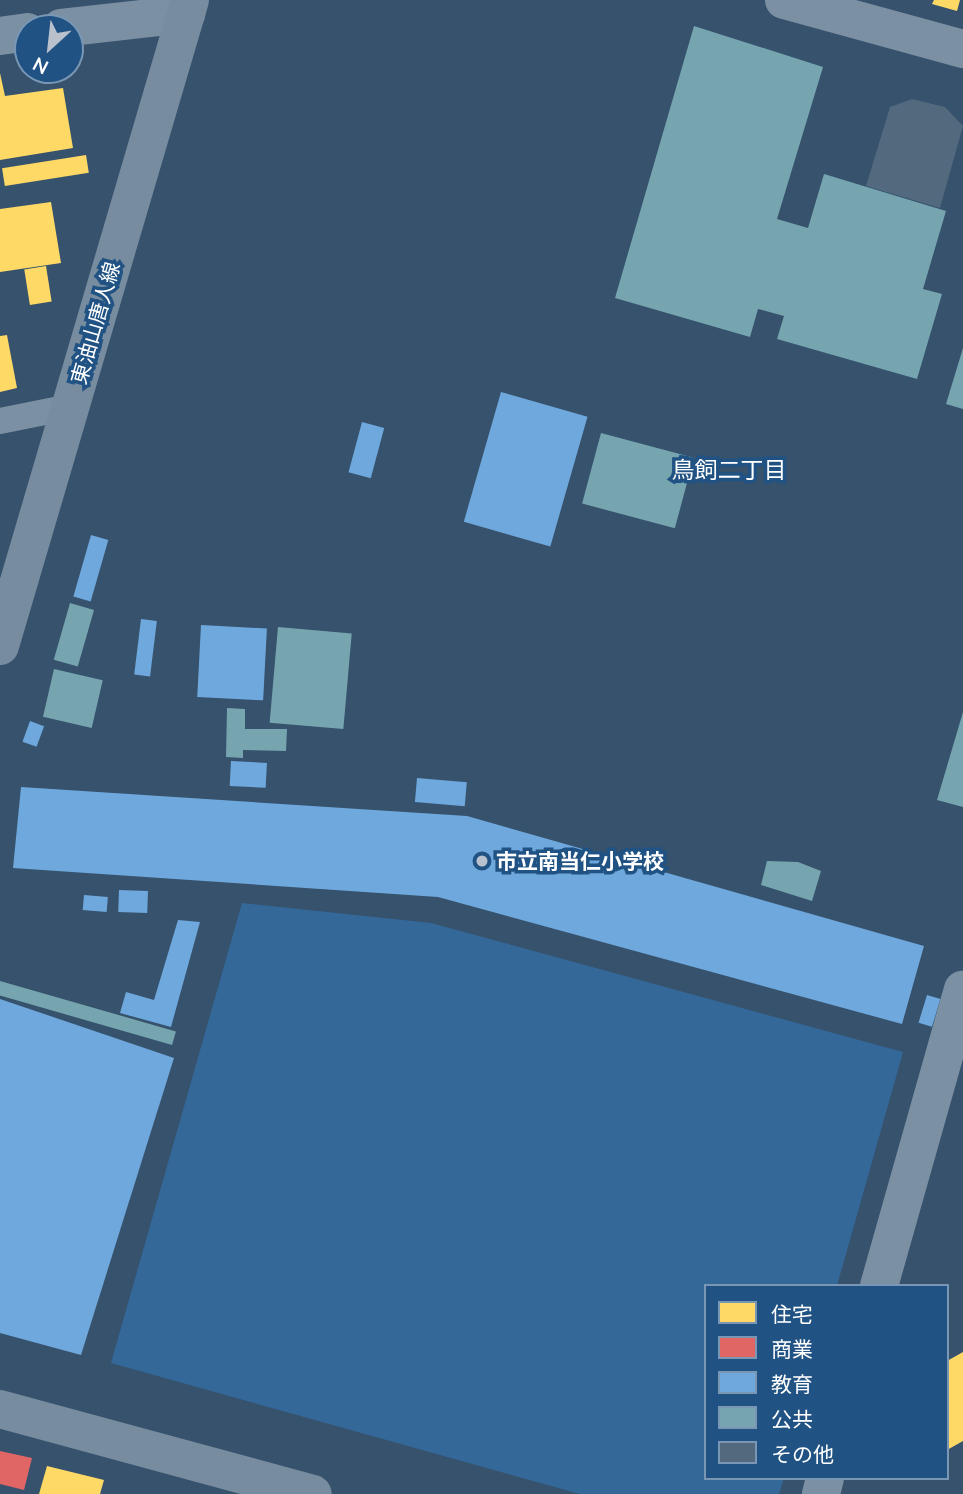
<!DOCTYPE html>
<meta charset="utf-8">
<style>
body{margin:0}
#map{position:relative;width:963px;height:1494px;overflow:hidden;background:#36526d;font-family:Mulish,"Noto Sans JP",sans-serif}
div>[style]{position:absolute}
.green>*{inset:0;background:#346899}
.homes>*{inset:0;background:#ffd966;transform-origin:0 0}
.shops>*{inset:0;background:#e06666}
.schools>*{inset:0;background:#6fa8dc;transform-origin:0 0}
.public>*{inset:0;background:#76a5af;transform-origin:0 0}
.building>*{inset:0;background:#52697e}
.lane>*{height:26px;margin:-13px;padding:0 13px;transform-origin:13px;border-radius:13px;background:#7c90a3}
.street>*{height:38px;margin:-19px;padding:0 19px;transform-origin:19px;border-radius:19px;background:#7c90a3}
.secondary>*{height:38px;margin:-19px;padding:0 19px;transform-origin:19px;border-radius:19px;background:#778c9f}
.dots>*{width:19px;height:19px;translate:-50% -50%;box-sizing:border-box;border:4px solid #205283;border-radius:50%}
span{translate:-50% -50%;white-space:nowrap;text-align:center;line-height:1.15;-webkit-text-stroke:7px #205283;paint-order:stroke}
.street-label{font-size:21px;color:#fff}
.poi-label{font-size:21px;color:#fff;font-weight:700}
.left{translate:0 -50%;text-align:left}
.neighbourhood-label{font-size:23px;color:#fff}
.legend{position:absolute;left:704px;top:1284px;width:245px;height:196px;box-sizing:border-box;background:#205283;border:2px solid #7997b5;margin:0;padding:9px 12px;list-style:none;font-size:21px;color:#fff}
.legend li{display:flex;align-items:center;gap:14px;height:35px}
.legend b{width:35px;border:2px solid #7997b5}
.north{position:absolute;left:14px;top:14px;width:70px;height:70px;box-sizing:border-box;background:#205283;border:2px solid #7997b5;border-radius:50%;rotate:207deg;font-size:19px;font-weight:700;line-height:28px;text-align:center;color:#fff}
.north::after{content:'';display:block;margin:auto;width:24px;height:32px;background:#b9c2cc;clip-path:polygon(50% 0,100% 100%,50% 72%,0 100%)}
</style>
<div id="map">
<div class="green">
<i style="clip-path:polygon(242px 903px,431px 923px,903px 1052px,837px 1286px,706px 1286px,706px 1478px,784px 1478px,779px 1494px,580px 1494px,111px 1363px)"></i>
</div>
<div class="homes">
<i style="clip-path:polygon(934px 0,960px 0,957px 11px,932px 4px)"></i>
<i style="clip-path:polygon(0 73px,5px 96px,63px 88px,73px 148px,0 160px)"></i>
<i style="left:86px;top:155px;width:18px;height:85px;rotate:81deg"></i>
<i style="clip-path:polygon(51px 202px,61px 263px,0 272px,0 209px)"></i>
<i style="left:46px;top:266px;width:36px;height:22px;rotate:81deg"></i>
<i style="clip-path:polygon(7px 335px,17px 388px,0 392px,0 336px)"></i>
<i style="clip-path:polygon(963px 1352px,963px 1441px,947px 1450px,947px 1361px)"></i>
<i style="clip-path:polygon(47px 1466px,104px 1480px,100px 1494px,39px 1494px)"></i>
</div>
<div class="shops">
<i style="clip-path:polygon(0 1451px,32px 1458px,24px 1490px,0 1484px)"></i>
</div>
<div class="schools">
<i style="left:501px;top:392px;width:90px;height:135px;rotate:16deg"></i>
<i style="left:362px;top:422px;width:23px;height:52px;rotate:15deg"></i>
<i style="left:91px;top:535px;width:18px;height:64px;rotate:16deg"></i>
<i style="left:141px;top:619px;width:16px;height:56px;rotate:7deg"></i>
<i style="left:201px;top:625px;width:66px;height:72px;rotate:3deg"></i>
<i style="left:30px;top:721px;width:15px;height:22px;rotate:20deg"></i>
<i style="left:231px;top:761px;width:36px;height:25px;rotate:3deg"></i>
<i style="left:417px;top:778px;width:50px;height:24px;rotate:5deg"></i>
<i style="clip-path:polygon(21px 787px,467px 816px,924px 946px,902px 1024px,438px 897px,13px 868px)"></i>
<i style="left:119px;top:890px;width:29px;height:22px;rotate:2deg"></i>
<i style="left:84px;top:895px;width:24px;height:15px;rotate:5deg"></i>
<i style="clip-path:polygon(178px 920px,200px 922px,171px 1027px,120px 1013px,126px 992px,154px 1000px)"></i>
<i style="left:927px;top:995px;width:14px;height:29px;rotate:17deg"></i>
<i style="clip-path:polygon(0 999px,174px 1058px,81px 1355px,0 1333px)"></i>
</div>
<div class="public">
<i style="clip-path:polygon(694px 26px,823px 67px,777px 219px,808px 228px,824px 174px,946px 211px,923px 289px,942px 294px,917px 379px,777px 339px,784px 316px,758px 309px,750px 337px,615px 298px)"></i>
<i style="clip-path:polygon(963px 348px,963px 409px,946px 404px)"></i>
<i style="left:601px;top:433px;width:96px;height:73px;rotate:15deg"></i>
<i style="left:70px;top:603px;width:25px;height:59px;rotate:16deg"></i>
<i style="left:278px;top:627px;width:74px;height:96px;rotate:5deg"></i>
<i style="left:54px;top:669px;width:50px;height:49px;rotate:13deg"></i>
<i style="clip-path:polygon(227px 708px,245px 709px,245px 729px,287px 729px,286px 751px,243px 750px,243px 758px,226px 757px)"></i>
<i style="clip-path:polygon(963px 712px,963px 807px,937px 800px)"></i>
<i style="clip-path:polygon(767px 861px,798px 862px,821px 871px,812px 901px,761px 885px)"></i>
<i style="left:0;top:981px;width:183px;height:14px;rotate:16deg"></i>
</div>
<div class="building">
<i style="clip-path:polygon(912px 99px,945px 107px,963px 126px,940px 208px,866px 186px,890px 107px)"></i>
</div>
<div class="lane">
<i style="left:0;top:421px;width:71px;rotate:-11.3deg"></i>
</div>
<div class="street">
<i style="left:784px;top:0;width:186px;rotate:15.3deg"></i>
<i style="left:61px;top:28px;width:126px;rotate:-6.4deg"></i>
<i style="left:0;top:36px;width:28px;rotate:-8deg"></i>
<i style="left:879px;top:1286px;width:308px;rotate:-74.2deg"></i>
<i style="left:821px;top:1494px;width:16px;rotate:-76deg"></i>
</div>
<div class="secondary">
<i style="left:0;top:646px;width:673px;rotate:-73.61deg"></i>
<i style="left:0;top:1409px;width:324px;rotate:15.2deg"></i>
</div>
<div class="dots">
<i style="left:482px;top:861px;background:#b9c2cc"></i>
</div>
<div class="street-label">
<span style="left:95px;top:323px;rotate:-74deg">東油山唐人線</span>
</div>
<div class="poi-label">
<span class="left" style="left:496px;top:861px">市立南当仁小学校</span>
</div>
<div class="neighbourhood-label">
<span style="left:729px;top:470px">鳥飼二丁目</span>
</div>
<ul class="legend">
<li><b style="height:19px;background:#ffd966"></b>住宅</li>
<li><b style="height:19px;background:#e06666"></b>商業</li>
<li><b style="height:19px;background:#6fa8dc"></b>教育</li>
<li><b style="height:19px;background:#76a5af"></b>公共</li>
<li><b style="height:19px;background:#52697e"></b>その他</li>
</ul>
<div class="north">N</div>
</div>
